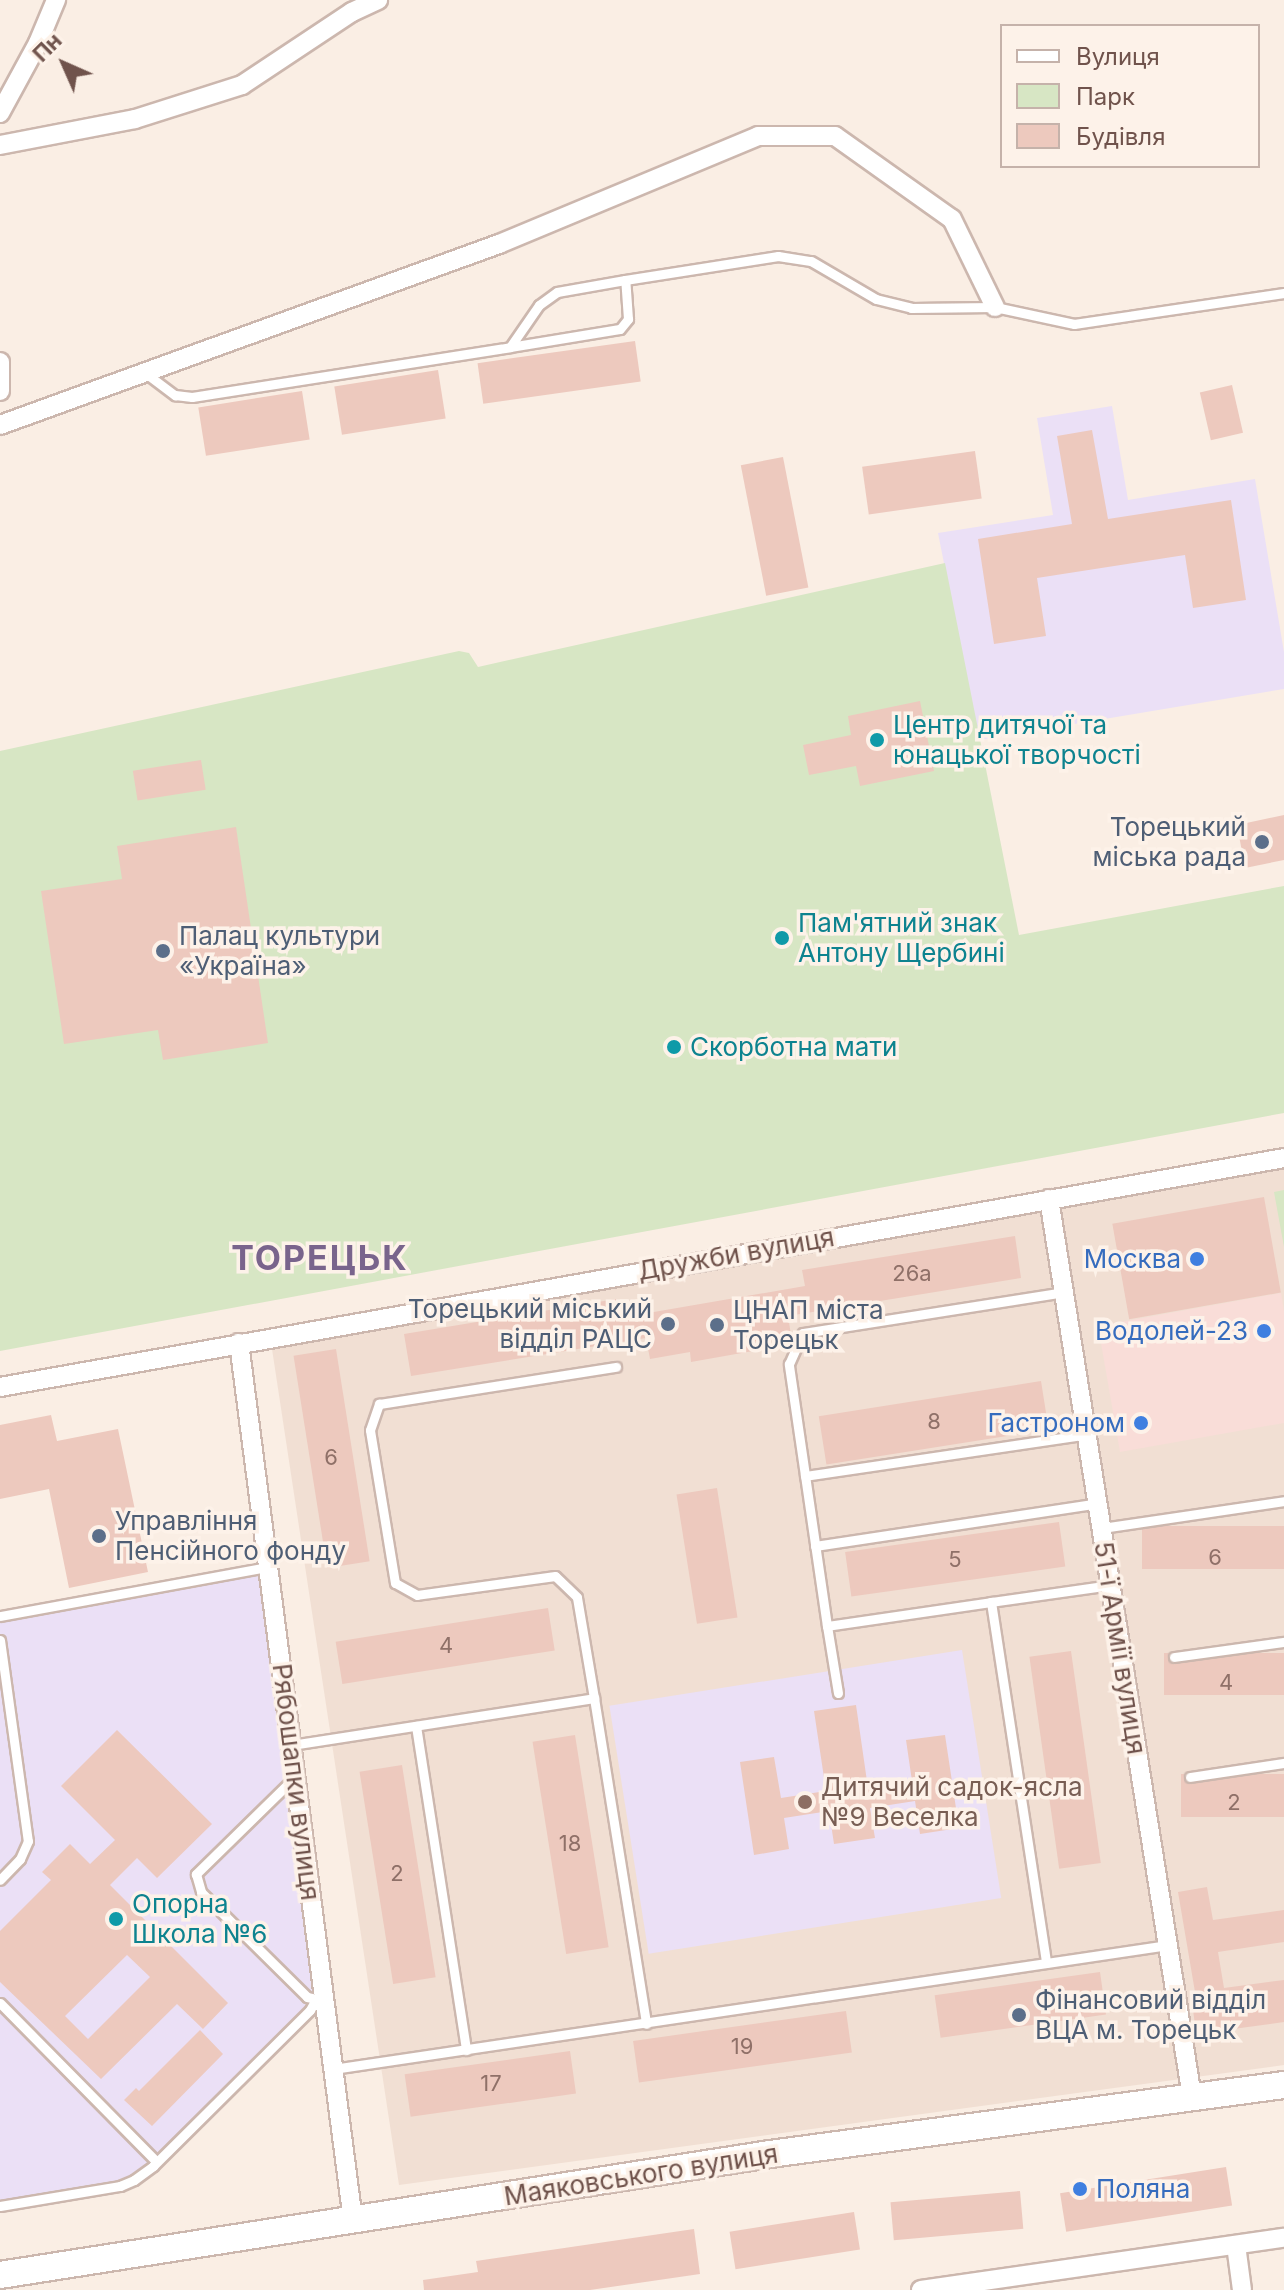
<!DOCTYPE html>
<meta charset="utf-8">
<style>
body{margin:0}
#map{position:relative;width:1284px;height:2290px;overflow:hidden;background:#faeee4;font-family:Inter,sans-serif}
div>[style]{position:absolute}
.residential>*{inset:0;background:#f1dfd3}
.commercial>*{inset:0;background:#f9ddd8}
.education>*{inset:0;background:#ebe0f6;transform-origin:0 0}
.green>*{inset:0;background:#d7e6c4}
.building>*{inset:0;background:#edc9be;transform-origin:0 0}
.roads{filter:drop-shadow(2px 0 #ccb7ae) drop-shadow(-2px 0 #ccb7ae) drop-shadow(0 2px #ccb7ae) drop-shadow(0 -2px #ccb7ae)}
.service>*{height:9px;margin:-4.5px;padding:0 4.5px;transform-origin:4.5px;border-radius:4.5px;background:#fff}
.minor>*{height:18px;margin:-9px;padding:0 9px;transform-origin:9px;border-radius:9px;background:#fff}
.secondary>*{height:26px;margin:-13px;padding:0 13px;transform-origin:13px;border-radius:13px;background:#fff}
.dots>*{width:22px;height:22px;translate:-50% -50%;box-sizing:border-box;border:4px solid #fdf2e9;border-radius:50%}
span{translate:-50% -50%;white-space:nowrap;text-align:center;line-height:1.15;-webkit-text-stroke:7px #fdf2e9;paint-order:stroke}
.number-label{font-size:22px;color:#8f7068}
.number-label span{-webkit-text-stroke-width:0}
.culture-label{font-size:26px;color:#0d838f}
.left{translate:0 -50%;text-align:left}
.service-label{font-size:26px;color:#4e5e75}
.right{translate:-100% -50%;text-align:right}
.street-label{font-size:26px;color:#70534c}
.shop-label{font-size:26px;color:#366cbe}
.education-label{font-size:26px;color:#785e54}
.district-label{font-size:34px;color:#79648c;font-weight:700;letter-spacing:2px}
.legend{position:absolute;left:1000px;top:24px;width:260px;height:144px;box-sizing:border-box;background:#fdf2e9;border:2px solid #c5b2aa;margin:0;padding:10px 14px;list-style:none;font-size:24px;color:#70534c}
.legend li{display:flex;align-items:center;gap:16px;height:40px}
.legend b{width:40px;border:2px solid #c5b2aa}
.north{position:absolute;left:24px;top:24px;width:80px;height:80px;-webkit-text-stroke:6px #fdf2e9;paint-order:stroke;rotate:315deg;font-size:22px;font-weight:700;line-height:32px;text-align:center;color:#70534c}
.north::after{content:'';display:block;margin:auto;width:28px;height:36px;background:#70534c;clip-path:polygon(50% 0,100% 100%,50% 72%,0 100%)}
</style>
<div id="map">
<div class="residential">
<i style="clip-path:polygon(1284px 1169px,1284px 2065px,399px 2185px,272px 1349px)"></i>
</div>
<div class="commercial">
<i style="clip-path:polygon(1281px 1293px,1284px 1311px,1284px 1423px,1120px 1452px,1098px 1326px)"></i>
</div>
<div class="education">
<i style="clip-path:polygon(1112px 406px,1128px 500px,1255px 479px,1284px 652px,1284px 689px,979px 740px,938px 533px,1053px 515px,1037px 418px)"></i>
<i style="clip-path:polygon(268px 1567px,295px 1777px,315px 2001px,134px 2180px,0 2206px,0 1616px)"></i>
<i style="left:962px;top:1650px;width:251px;height:357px;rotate:81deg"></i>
</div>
<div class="green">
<i style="clip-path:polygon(945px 563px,1019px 935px,1284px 886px,1284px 1113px,0 1351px,0 751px,459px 651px,469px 653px,478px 667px)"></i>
<i style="clip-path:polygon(1284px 1190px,1284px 1247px,1274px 1192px)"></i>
</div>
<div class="building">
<i style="left:635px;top:341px;width:41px;height:159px;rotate:82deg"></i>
<i style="left:438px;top:370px;width:49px;height:105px;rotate:81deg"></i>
<i style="left:1232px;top:385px;width:49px;height:33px;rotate:77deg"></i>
<i style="left:302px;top:391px;width:49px;height:105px;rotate:81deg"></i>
<i style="clip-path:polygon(1092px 430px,1108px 519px,1231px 500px,1246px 600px,1193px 608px,1185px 555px,1037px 578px,1046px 636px,994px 644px,978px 539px,1072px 524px,1057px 436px)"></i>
<i style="left:975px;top:451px;width:48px;height:114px;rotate:82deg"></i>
<i style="left:783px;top:457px;width:133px;height:43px;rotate:79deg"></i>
<i style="clip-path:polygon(920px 701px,934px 771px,860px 786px,856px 766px,809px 775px,803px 745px,851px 735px,848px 716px)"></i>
<i style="left:201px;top:760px;width:30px;height:69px;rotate:81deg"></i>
<i style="clip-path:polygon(1284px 815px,1284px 860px,1245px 868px,1237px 825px)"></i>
<i style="clip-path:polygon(236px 827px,268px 1043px,163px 1060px,158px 1030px,64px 1044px,41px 891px,122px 879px,117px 846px)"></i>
<i style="left:1264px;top:1197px;width:97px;height:154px;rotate:80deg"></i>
<i style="clip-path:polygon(1015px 1236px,1021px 1278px,788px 1316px,791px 1335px,752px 1342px,753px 1351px,691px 1362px,690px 1352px,650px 1359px,646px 1338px,411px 1376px,404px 1334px,616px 1299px,619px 1318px,805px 1286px,802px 1270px)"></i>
<i style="left:336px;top:1349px;width:215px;height:43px;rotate:81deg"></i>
<i style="left:1041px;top:1381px;width:49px;height:225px;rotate:81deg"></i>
<i style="clip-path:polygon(51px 1415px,57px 1441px,118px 1429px,148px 1572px,69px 1588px,49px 1489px,0 1499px,0 1425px)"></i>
<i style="left:717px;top:1488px;width:131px;height:41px;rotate:81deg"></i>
<i style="left:1059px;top:1522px;width:45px;height:216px;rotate:82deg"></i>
<i style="left:1284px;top:1526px;width:43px;height:142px;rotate:90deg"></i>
<i style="left:548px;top:1608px;width:43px;height:215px;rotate:81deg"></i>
<i style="left:1071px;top:1651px;width:214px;height:42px;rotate:82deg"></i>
<i style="left:1284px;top:1653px;width:42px;height:120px;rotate:90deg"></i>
<i style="clip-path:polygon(856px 1705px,868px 1788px,912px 1781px,906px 1740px,945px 1735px,959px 1828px,920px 1834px,915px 1801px,870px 1808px,875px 1838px,834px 1844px,829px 1811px,784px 1818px,789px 1849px,754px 1855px,740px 1762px,774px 1757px,781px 1798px,826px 1791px,814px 1711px)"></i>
<i style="clip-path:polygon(evenodd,117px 1730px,212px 1824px,157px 1878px,137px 1858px,110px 1885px,228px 2003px,203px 2029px,177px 2004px,101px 2079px,0 1982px,0 1931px,51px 1880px,42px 1872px,70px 1844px,90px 1864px,115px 1840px,61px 1786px,117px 1730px,127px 1955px,150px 1977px,88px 2039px,65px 2016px,127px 1955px)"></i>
<i style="left:575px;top:1735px;width:215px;height:43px;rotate:81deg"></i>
<i style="left:402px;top:1765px;width:215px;height:43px;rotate:81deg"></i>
<i style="left:1284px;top:1774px;width:43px;height:103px;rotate:90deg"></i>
<i style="clip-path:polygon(1207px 1887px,1213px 1920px,1284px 1910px,1284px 1942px,1218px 1952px,1224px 1988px,1284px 1980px,1284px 2022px,1196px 2034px,1191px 1993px,1195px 1992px,1178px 1892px)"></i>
<i style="left:1100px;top:1972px;width:43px;height:167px;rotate:82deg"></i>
<i style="left:846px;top:2011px;width:42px;height:215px;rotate:82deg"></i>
<i style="clip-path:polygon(200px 2030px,223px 2054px,152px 2126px,124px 2100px,136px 2088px,139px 2091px)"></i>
<i style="left:570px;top:2051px;width:43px;height:167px;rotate:82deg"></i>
<i style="left:1226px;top:2167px;width:39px;height:168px;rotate:81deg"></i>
<i style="left:1020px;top:2191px;width:38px;height:130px;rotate:85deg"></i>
<i style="left:854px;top:2212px;width:38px;height:126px;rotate:81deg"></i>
<i style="clip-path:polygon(694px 2229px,700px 2274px,590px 2290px,424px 2290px,423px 2280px,478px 2272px,476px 2261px)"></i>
</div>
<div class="roads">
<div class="service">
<i style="left:625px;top:280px;width:155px;rotate:-8.9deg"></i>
<i style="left:778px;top:256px;width:33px;rotate:9deg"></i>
<i style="left:811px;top:261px;width:75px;rotate:30.3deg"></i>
<i style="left:876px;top:299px;width:36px;rotate:14deg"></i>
<i style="left:911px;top:308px;width:84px;rotate:-0.7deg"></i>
<i style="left:995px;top:307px;width:81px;rotate:12.1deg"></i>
<i style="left:1074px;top:324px;width:212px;rotate:-8.4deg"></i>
<i style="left:144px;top:372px;width:39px;rotate:37deg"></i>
<i style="left:175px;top:395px;width:17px;rotate:7deg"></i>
<i style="left:192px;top:397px;width:322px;rotate:-8.9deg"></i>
<i style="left:510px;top:347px;width:111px;rotate:-9.3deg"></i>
<i style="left:620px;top:329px;width:13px;rotate:-51deg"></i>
<i style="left:628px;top:319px;width:39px;rotate:-94deg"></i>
<i style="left:625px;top:280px;width:69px;rotate:170deg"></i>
<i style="left:557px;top:292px;width:22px;rotate:144deg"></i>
<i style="left:539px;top:305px;width:51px;rotate:124.6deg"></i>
<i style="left:805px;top:1476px;width:286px;rotate:-8.4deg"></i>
<i style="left:1102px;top:1528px;width:184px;rotate:-8.4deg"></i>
<i style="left:815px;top:1546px;width:286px;rotate:-8.6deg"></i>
<i style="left:991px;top:1602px;width:120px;rotate:-8.1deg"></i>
<i style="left:0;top:1616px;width:272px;rotate:-10.4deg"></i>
<i style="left:827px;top:1626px;width:265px;rotate:-98.3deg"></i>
<i style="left:789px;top:1364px;width:34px;rotate:-66deg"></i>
<i style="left:803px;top:1333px;width:265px;rotate:-8.9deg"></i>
<i style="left:0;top:1640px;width:203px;rotate:82.1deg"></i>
<i style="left:28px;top:1841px;width:20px;rotate:114deg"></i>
<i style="left:20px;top:1859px;width:29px;rotate:134deg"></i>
<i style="left:1174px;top:1657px;width:111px;rotate:-7.8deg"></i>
<i style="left:838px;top:1693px;width:68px;rotate:-99.3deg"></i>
<i style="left:827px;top:1626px;width:166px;rotate:-8.3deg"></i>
<i style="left:991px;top:1602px;width:365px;rotate:81.3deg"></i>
<i style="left:594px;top:1698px;width:102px;rotate:-99.6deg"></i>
<i style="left:577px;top:1597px;width:30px;rotate:-136deg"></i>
<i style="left:555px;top:1576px;width:139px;rotate:172.2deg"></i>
<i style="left:417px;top:1595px;width:25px;rotate:-151deg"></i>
<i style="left:395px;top:1583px;width:155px;rotate:-99.3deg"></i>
<i style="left:370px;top:1430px;width:28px;rotate:-71deg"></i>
<i style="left:379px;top:1404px;width:240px;rotate:-8.9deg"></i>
<i style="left:416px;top:1726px;width:328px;rotate:81.2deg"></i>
<i style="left:291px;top:1745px;width:307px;rotate:-8.8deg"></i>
<i style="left:594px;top:1698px;width:330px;rotate:80.9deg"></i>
<i style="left:295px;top:1777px;width:139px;rotate:135.6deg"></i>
<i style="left:196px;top:1874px;width:19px;rotate:74deg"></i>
<i style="left:201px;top:1892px;width:149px;rotate:44.7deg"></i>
<i style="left:307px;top:1997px;width:14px;rotate:12deg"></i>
<i style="left:1190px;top:1777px;width:95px;rotate:-8.5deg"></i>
<i style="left:0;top:2003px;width:223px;rotate:45.4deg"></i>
<i style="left:333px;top:2069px;width:844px;rotate:-8.45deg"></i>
<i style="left:0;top:2206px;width:122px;rotate:-9.5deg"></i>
<i style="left:120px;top:2186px;width:15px;rotate:-23deg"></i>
<i style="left:134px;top:2180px;width:24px;rotate:-36deg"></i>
<i style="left:153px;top:2166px;width:221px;rotate:-44.8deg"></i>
<i style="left:310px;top:2010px;width:10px;rotate:-61deg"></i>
</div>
<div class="minor">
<i style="left:0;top:113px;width:80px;rotate:-61.5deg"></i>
<i style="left:38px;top:43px;width:47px;rotate:-67.3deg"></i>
<i style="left:0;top:145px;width:137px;rotate:-10.9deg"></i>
<i style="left:135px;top:119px;width:112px;rotate:-17.6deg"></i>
<i style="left:242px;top:85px;width:132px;rotate:-33.6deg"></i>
<i style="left:352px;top:12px;width:29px;rotate:-25deg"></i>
<i style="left:0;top:362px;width:29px;rotate:90deg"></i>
<i style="left:0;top:425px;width:531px;rotate:-19.94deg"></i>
<i style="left:499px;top:244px;width:281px;rotate:-22.6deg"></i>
<i style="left:758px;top:136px;width:77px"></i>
<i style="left:835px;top:136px;width:143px;rotate:35.4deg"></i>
<i style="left:952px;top:219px;width:98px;rotate:64deg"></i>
<i style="left:1049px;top:1199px;width:909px;rotate:80.95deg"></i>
<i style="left:239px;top:1343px;width:885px;rotate:82.6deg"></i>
<i style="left:0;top:1387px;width:1304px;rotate:-10.11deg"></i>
<i style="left:1236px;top:2245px;width:45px;rotate:82.4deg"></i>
<i style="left:921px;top:2290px;width:367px;rotate:-8.2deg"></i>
</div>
<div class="secondary">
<i style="left:0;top:2275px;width:779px;rotate:-8.93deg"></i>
<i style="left:770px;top:2154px;width:519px;rotate:-7.65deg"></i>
</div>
</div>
<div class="dots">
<i style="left:877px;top:740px;background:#0f9aa8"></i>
<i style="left:1262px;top:842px;background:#5c6f8a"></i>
<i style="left:782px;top:938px;background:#0f9aa8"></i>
<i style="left:163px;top:951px;background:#5c6f8a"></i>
<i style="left:674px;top:1047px;background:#0f9aa8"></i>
<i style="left:1197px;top:1259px;background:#3f7fe0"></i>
<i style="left:668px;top:1324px;background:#5c6f8a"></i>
<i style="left:717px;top:1325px;background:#5c6f8a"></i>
<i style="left:1264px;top:1331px;background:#3f7fe0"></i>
<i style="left:1141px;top:1423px;background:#3f7fe0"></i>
<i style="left:99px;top:1536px;background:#5c6f8a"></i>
<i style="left:805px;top:1802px;background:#8d6e63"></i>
<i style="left:116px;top:1919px;background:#0f9aa8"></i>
<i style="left:1019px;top:2015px;background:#5c6f8a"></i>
<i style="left:1080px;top:2189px;background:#3f7fe0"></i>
</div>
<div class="number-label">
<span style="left:912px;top:1274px">26а</span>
<span style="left:934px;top:1422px">8</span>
<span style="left:331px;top:1458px">6</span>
<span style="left:1215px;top:1558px">6</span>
<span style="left:955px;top:1560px">5</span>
<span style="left:446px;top:1646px">4</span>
<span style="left:1226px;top:1683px">4</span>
<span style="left:1234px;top:1803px">2</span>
<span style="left:570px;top:1844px">18</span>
<span style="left:397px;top:1874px">2</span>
<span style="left:742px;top:2047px">19</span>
<span style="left:491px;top:2084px">17</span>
</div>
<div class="culture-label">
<span class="left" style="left:893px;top:740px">Центр дитячої та<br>юнацької творчості</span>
<span class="left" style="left:798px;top:938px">Пам'ятний знак<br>Антону Щербині</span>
<span class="left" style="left:690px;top:1047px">Скорботна мати</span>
<span class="left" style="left:132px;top:1919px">Опорна<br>Школа №6</span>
</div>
<div class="service-label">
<span class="right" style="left:1246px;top:842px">Торецький<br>міська рада</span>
<span class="left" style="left:179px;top:951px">Палац культури<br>«Україна»</span>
<span class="right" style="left:652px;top:1324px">Торецький міський<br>відділ РАЦС</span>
<span class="left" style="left:733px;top:1325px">ЦНАП міста<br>Торецьк</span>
<span class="left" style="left:115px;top:1536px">Управління<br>Пенсійного фонду</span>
<span class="left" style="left:1035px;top:2015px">Фінансовий відділ<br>ВЦА м. Торецьк</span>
</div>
<div class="street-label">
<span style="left:736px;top:1254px;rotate:-10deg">Дружби вулиця</span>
<span style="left:1120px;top:1648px;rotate:81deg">51-ї Армії вулиця</span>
<span style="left:296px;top:1782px;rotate:83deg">Рябошапки вулиця</span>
<span style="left:641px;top:2175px;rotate:-9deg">Маяковського вулиця</span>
</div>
<div class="shop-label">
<span class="right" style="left:1181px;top:1259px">Москва</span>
<span class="right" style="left:1248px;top:1331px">Водолей-23</span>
<span class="right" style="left:1125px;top:1423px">Гастроном</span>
<span class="left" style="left:1096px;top:2189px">Поляна</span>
</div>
<div class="education-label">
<span class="left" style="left:821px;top:1802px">Дитячий садок-ясла<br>№9 Веселка</span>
</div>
<div class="district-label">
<span style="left:320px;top:1258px">ТОРЕЦЬК</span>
</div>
<ul class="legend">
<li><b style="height:10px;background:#fff"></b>Вулиця</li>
<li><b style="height:22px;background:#d7e6c4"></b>Парк</li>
<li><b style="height:22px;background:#edc9be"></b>Будівля</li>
</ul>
<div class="north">Пн</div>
</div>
